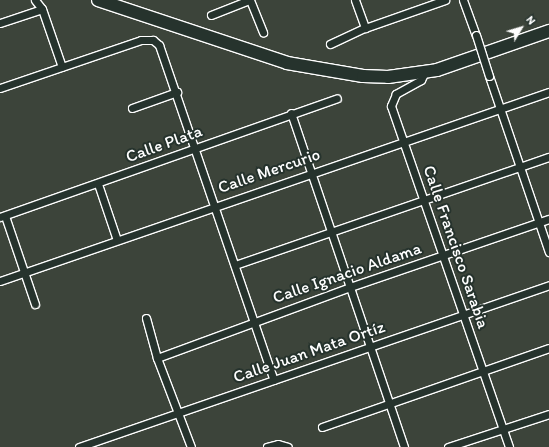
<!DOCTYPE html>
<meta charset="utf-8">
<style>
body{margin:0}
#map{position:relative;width:549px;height:447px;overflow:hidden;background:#3c443a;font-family:Itim,sans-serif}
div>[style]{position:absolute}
.roads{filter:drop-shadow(1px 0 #fff) drop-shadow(-1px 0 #fff) drop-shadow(0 1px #fff) drop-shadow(0 -1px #fff)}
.street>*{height:7px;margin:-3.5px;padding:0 3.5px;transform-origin:3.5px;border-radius:3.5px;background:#26332d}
.primary>*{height:12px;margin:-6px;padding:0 6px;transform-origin:6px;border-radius:6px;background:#26332d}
.bridges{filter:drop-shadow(1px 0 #fff) drop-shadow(-1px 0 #fff) drop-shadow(0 1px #fff) drop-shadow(0 -1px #fff)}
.street-bridge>*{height:7px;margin:-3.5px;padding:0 3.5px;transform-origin:3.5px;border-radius:3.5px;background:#26332d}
span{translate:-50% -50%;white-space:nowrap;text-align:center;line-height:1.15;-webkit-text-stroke:4px #26332d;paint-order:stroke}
.street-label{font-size:17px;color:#fff}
.north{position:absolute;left:501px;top:8px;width:40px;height:40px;-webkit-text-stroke:3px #26332d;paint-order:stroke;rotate:52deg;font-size:11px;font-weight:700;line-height:16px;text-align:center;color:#fff}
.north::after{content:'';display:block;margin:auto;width:14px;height:18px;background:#fff;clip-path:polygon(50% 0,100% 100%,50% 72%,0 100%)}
</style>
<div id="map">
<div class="roads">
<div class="street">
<i style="left:35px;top:0;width:11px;rotate:52deg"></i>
<i style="left:42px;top:9px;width:61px;rotate:71deg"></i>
<i style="left:250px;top:0;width:35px;rotate:68deg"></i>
<i style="left:355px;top:0;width:30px;rotate:70deg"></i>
<i style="left:463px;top:0;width:37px;rotate:70deg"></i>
<i style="left:211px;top:15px;width:41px;rotate:-21.5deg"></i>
<i style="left:0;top:23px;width:44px;rotate:-18.4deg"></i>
<i style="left:330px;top:44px;width:38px;rotate:-25deg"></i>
<i style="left:365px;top:28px;width:85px;rotate:-19.3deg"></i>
<i style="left:425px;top:72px;width:9px;rotate:117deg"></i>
<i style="left:421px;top:80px;width:29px;rotate:151deg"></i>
<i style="left:396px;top:94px;width:13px;rotate:113deg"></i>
<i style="left:391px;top:106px;width:361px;rotate:70.9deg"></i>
<i style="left:489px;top:76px;width:186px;rotate:71.2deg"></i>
<i style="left:0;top:88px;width:149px;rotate:-18.8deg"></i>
<i style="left:141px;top:40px;width:12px"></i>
<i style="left:153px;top:40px;width:8px;rotate:40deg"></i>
<i style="left:159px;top:45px;width:354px;rotate:71.1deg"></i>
<i style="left:132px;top:108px;width:48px;rotate:-19.6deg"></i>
<i style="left:291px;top:113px;width:353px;rotate:71.3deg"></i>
<i style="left:98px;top:184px;width:59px;rotate:71.3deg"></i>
<i style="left:5px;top:216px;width:93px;rotate:71.2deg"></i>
<i style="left:0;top:217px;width:357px;rotate:-19.4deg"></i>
<i style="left:235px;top:265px;width:332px;rotate:-19deg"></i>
<i style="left:0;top:281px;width:581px;rotate:-19deg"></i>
<i style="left:146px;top:318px;width:41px;rotate:74.6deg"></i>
<i style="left:157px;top:358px;width:95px;rotate:69.1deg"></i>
<i style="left:157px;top:358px;width:206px;rotate:-20.2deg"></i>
<i style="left:350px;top:287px;width:210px;rotate:-18.9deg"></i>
<i style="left:322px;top:427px;width:240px;rotate:-19.2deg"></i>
<i style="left:79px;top:447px;width:497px;rotate:-19deg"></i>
<i style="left:267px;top:447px;width:11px;rotate:-15deg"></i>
<i style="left:278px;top:444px;width:10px;rotate:17deg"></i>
<i style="left:448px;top:447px;width:106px;rotate:-18.1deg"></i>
</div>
<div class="primary">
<i style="left:98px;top:0;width:199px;rotate:18.4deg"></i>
<i style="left:287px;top:63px;width:77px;rotate:9.7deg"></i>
<i style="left:363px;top:76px;width:25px;rotate:2deg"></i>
<i style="left:388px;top:77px;width:49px;rotate:-8.1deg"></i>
<i style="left:437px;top:70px;width:119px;rotate:-19.2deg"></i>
</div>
</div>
<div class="bridges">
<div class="street-bridge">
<i style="left:476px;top:35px;width:43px;rotate:72.4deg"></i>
</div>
</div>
<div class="street-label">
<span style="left:164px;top:144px;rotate:-20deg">Calle Plata</span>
<span style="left:269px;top:171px;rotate:-19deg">Calle Mercurio</span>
<span style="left:456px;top:247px;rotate:71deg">Calle Francisco Sarabia</span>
<span style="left:347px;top:273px;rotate:-19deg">Calle Ignacio Aldama</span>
<span style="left:309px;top:352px;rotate:-19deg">Calle Juan Mata Ortíz</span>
</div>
<div class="north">N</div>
</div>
